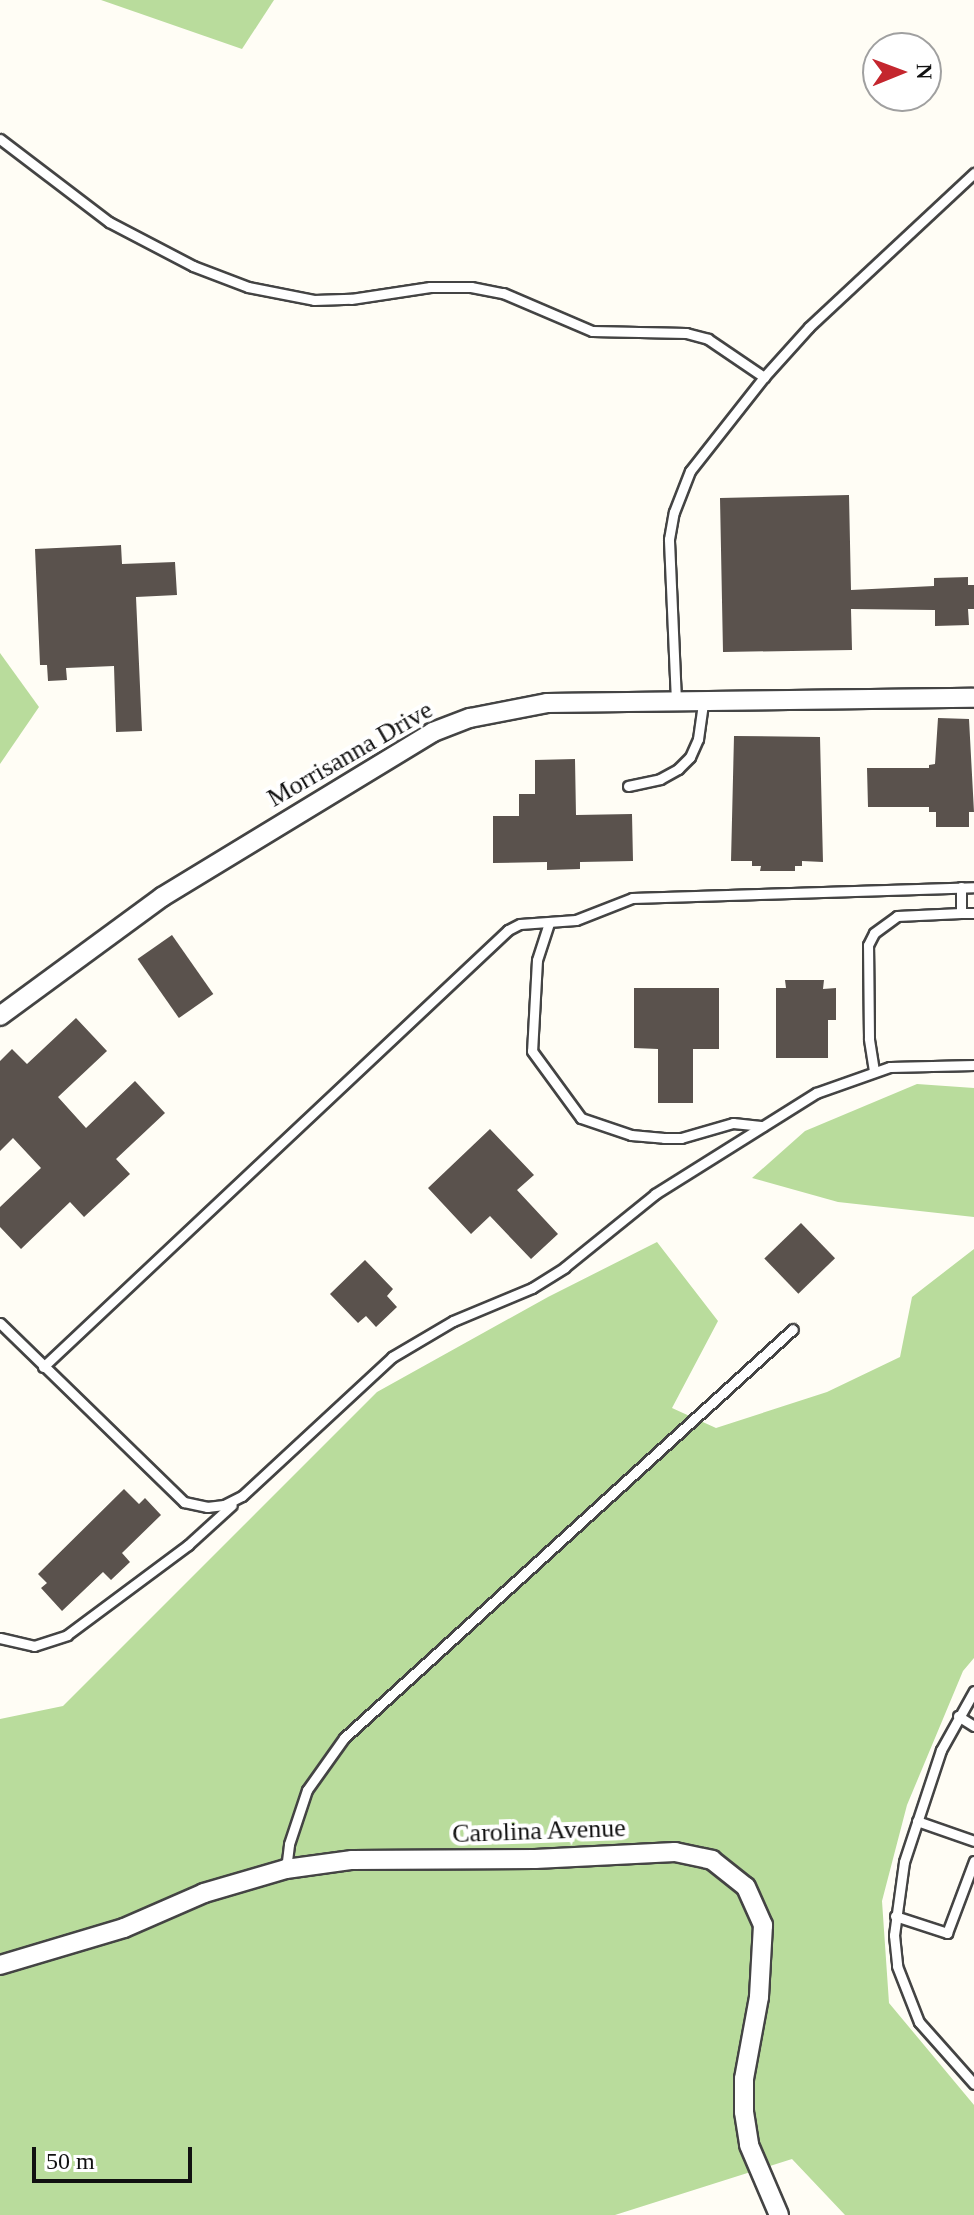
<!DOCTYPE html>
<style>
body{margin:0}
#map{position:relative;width:974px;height:2215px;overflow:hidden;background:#fffdf5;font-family:"Times New Roman",serif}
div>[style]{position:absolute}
.forest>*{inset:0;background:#b9dc9c}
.building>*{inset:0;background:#5a524d;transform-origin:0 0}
.roads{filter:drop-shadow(2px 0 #444) drop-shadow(-2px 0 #444) drop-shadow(0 2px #444) drop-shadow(0 -2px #444)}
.lane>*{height:9px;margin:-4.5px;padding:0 4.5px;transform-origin:4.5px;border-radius:4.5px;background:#fff}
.street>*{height:18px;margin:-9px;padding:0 9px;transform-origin:9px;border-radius:9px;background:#fff}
span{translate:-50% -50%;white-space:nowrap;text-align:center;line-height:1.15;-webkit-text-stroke:8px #fff;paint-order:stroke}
.street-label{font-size:26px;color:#111}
.north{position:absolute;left:862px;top:32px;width:80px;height:80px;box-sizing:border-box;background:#fff;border:2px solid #a0a0a0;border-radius:50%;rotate:89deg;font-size:22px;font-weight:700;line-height:32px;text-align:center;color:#111}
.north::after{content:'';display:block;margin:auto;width:28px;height:36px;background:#c4262e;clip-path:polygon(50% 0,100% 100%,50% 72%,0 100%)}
.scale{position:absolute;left:32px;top:2147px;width:160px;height:36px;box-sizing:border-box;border:4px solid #111;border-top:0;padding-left:10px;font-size:24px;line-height:28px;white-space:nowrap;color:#111;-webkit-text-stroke:6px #fff;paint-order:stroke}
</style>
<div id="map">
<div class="forest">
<i style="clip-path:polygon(101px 0,274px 0,242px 49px)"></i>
<i style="clip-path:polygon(0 653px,39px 707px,0 764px)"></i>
<i style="clip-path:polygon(917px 1084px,974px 1088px,974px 1217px,838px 1202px,752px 1178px,805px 1131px)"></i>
<i style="clip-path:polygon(657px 1242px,718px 1321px,672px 1408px,716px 1428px,827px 1392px,900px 1357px,912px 1297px,974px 1249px,974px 1658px,963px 1671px,907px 1805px,882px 1901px,889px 2003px,974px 2105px,974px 2215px,845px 2215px,792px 2159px,615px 2215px,0 2215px,0 1719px,63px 1706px,377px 1392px,548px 1297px)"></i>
</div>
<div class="building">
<i style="clip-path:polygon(849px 495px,851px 590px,934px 586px,934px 578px,968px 577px,968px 585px,974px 585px,974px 609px,968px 609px,969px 625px,935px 626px,935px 610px,851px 609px,852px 650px,723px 652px,720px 498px)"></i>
<i style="clip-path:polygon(121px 545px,122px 564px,175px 562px,177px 595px,136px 597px,142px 731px,116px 732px,114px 666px,66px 668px,67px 680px,48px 681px,47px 665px,40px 665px,35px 549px)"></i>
<i style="clip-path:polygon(938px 718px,969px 719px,974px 812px,969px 812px,969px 827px,936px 827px,936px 812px,929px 812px,929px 807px,868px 807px,867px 768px,929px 768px,929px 765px,935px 764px)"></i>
<i style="clip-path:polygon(734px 736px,820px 737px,823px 862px,802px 861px,802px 866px,795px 866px,795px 871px,760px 871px,761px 866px,752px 866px,752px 861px,731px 861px)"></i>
<i style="clip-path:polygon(575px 759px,576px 815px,632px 814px,633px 861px,580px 862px,580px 869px,547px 870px,547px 862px,493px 863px,493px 816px,519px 816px,519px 794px,535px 794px,535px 760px)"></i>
<i style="left:172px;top:935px;width:72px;height:42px;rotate:55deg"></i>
<i style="clip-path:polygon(785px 980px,824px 980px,823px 989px,836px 988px,836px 1020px,828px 1020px,828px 1058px,776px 1058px,776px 988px,786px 988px)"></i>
<i style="clip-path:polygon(634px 988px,719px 988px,719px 1049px,693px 1049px,693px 1103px,658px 1103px,658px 1049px,634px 1048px)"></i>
<i style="clip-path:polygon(76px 1018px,107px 1051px,58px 1097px,86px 1128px,135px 1081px,165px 1113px,116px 1159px,130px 1174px,84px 1217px,70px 1202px,21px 1249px,0 1227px,0 1207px,41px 1168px,13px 1138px,0 1151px,0 1061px,12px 1049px,27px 1064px)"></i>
<i style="clip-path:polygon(490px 1129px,534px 1175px,517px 1190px,558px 1234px,531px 1259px,490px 1216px,471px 1234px,428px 1188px)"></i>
<i style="left:801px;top:1223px;width:49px;height:51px;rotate:46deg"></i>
<i style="clip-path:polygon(365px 1260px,393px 1289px,387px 1296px,397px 1307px,376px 1327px,366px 1316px,358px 1323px,330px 1294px)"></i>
<i style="clip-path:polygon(124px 1489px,139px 1504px,145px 1498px,161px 1515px,122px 1553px,130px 1562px,111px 1580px,103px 1572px,62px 1611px,41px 1588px,47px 1583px,38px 1574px)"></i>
</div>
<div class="roads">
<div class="lane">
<i style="left:0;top:139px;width:137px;rotate:37.3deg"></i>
<i style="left:109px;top:222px;width:95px;rotate:27.6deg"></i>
<i style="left:193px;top:266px;width:59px;rotate:20.9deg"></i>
<i style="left:248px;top:287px;width:67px;rotate:11.1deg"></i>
<i style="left:314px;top:300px;width:37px;rotate:-2deg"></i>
<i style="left:351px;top:299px;width:80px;rotate:-8.6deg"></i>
<i style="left:430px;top:287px;width:41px"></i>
<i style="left:471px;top:287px;width:33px;rotate:11deg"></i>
<i style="left:503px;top:293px;width:97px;rotate:23.1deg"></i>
<i style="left:592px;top:331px;width:94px;rotate:1.2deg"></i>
<i style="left:686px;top:333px;width:23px;rotate:15deg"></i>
<i style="left:708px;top:339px;width:68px;rotate:34.2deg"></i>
<i style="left:676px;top:701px;width:162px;rotate:-92.5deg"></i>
<i style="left:669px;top:539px;width:27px;rotate:-80deg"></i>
<i style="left:674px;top:512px;width:44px;rotate:-68.7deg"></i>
<i style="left:690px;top:471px;width:120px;rotate:-51.8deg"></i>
<i style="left:764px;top:377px;width:67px;rotate:-48deg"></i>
<i style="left:809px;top:327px;width:226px;rotate:-43deg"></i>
<i style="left:628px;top:786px;width:33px;rotate:-12deg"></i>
<i style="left:660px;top:779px;width:21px;rotate:-29deg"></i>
<i style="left:678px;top:769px;width:17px;rotate:-45deg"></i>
<i style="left:690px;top:757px;width:20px;rotate:-66deg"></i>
<i style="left:698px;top:739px;width:37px;rotate:-82deg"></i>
<i style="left:961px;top:913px;width:13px"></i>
<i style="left:549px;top:923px;width:39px;rotate:108deg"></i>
<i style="left:537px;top:960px;width:91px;rotate:93.1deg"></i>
<i style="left:532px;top:1051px;width:83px;rotate:53.8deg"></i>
<i style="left:581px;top:1118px;width:53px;rotate:18.8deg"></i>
<i style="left:631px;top:1135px;width:33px;rotate:5deg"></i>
<i style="left:664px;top:1138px;width:17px"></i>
<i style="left:681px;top:1138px;width:54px;rotate:-16.1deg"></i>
<i style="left:733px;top:1123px;width:30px;rotate:6deg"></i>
<i style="left:874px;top:1071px;width:33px;rotate:-99deg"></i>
<i style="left:869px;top:1038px;width:93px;rotate:-90.6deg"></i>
<i style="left:868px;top:945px;width:13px;rotate:-63deg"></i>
<i style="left:874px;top:933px;width:29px;rotate:-36deg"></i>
<i style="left:897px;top:916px;width:64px;rotate:-2.7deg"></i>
<i style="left:961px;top:913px;width:26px;rotate:-90deg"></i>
<i style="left:0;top:1323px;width:257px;rotate:44.2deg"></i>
<i style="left:184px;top:1502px;width:24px;rotate:12deg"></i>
<i style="left:207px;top:1507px;width:17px;rotate:-7deg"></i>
<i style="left:224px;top:1505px;width:20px;rotate:-27deg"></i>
<i style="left:242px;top:1496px;width:205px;rotate:-42.8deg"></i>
<i style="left:392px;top:1357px;width:71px;rotate:-30.5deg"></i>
<i style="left:453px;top:1321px;width:86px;rotate:-22.7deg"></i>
<i style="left:532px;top:1288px;width:39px;rotate:-32deg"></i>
<i style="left:565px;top:1267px;width:116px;rotate:-39deg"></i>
<i style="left:655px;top:1194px;width:190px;rotate:-32.1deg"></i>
<i style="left:816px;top:1093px;width:78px;rotate:-19.4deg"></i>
<i style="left:890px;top:1067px;width:84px;rotate:-1.4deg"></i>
<i style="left:43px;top:1367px;width:638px;rotate:-43.22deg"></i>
<i style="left:508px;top:930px;width:13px;rotate:-27deg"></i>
<i style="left:520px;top:924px;width:56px;rotate:-4.1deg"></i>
<i style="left:576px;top:920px;width:60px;rotate:-21.4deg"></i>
<i style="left:632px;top:898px;width:342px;rotate:-1.8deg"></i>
<i style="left:0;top:1638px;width:35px;rotate:13deg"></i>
<i style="left:34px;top:1646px;width:35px;rotate:-18deg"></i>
<i style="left:67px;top:1635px;width:151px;rotate:-36.6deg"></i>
<i style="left:188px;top:1545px;width:59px;rotate:-42.3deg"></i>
<i style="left:974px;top:1691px;width:68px;rotate:119.2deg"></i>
<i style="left:941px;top:1750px;width:118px;rotate:108.3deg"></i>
<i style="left:904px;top:1862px;width:74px;rotate:97.8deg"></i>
<i style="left:894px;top:1935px;width:31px;rotate:84deg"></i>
<i style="left:897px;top:1966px;width:60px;rotate:68.6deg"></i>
<i style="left:919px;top:2022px;width:83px;rotate:48.4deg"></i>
<i style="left:958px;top:1716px;width:19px;rotate:32deg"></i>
<i style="left:917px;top:1821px;width:60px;rotate:19.3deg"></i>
<i style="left:286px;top:1869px;width:25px;rotate:-83deg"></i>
<i style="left:289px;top:1844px;width:57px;rotate:-71.6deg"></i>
<i style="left:307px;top:1790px;width:64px;rotate:-54.6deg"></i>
<i style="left:344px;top:1738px;width:607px;rotate:-42.33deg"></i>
<i style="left:895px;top:1916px;width:55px;rotate:18.1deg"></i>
<i style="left:947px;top:1933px;width:77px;rotate:-69.4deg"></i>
</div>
<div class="street">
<i style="left:0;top:1016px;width:201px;rotate:-36.3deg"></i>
<i style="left:162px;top:897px;width:317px;rotate:-31.3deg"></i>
<i style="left:433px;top:732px;width:40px;rotate:-21deg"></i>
<i style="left:470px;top:718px;width:78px;rotate:-11deg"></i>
<i style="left:547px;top:703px;width:427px;rotate:-0.7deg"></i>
<i style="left:0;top:1965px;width:129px;rotate:-16.6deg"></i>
<i style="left:124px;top:1928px;width:87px;rotate:-23.6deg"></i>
<i style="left:204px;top:1893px;width:85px;rotate:-16.3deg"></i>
<i style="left:286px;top:1869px;width:67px;rotate:-7.8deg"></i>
<i style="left:352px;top:1860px;width:183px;rotate:-0.3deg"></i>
<i style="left:535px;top:1859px;width:140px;rotate:-2.9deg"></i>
<i style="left:675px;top:1852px;width:38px;rotate:12deg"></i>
<i style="left:712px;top:1860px;width:43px;rotate:38.5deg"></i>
<i style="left:746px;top:1887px;width:42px;rotate:65.9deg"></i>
<i style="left:763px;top:1925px;width:72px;rotate:93.2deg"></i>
<i style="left:759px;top:1997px;width:83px;rotate:100.4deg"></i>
<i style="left:744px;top:2079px;width:33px;rotate:90deg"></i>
<i style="left:744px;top:2112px;width:33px;rotate:81deg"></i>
<i style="left:749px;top:2145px;width:76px;rotate:66.8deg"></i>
</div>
</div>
<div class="street-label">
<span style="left:350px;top:754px;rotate:-30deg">Morrisanna Drive</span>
<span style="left:539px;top:1831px;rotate:-2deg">Carolina Avenue</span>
</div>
<div class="north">N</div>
<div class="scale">50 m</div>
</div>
